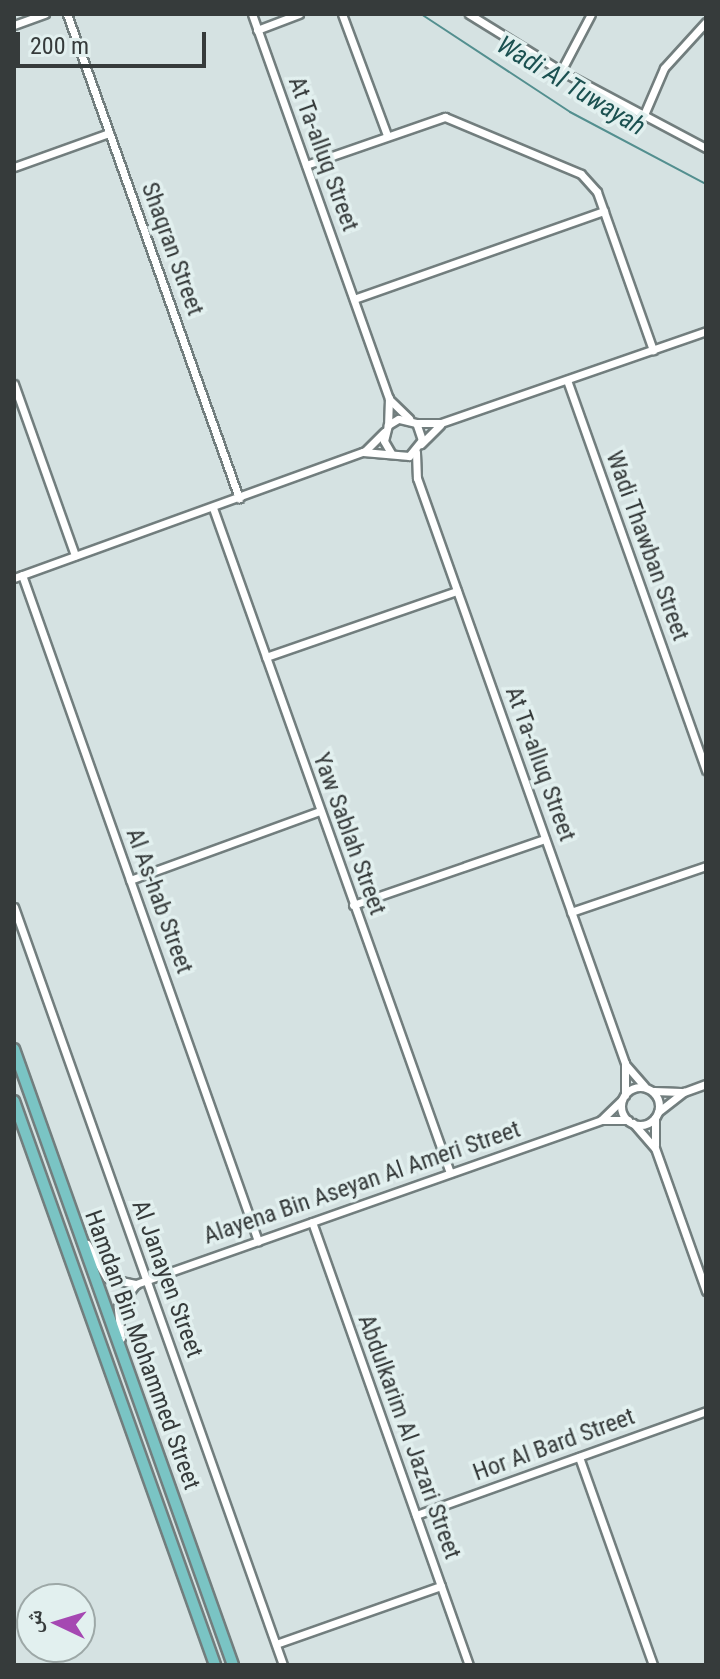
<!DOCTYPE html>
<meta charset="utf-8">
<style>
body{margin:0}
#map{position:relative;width:720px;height:1679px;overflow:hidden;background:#d5e2e2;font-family:"Roboto Condensed","Noto Naskh Arabic",sans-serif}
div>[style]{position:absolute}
.stream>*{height:2px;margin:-1px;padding:0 1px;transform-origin:1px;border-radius:1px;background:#538f8f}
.roads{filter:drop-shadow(2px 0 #727e7e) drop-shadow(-2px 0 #727e7e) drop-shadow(0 2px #727e7e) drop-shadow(0 -2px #727e7e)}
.minor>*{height:7px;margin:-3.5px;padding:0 3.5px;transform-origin:3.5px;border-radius:3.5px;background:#fff}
.minor>.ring{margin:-3.5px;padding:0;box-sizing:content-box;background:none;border:7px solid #fff;border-radius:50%}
.primary>*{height:10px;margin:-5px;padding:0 5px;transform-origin:5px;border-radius:5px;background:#7ac4c4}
span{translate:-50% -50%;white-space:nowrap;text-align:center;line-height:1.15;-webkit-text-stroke:7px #e2f0ef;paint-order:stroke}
.street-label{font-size:24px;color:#363b3b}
.water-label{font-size:26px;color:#1b5151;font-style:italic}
.frame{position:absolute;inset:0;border:16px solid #363b3b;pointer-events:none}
.north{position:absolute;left:16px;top:1583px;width:80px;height:80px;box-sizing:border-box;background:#e2f0ef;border:2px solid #9da8a7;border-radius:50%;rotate:274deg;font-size:22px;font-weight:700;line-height:32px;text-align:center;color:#363b3b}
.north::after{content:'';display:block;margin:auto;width:28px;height:36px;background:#a548b2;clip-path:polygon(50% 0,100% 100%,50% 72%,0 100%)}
.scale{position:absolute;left:16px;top:32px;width:190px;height:36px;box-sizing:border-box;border:4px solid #363b3b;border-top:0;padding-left:10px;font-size:24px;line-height:28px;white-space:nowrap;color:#363b3b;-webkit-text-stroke:6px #e2f0ef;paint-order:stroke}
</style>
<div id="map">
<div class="stream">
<i style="left:421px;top:14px;width:178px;rotate:33.3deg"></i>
<i style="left:570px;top:112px;width:154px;rotate:27.9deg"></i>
</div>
<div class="roads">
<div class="minor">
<i style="left:67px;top:14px;width:514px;rotate:70.44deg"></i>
<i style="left:252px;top:14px;width:408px;rotate:70.4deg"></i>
<i style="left:389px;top:398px;width:26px;rotate:92deg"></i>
<i style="left:342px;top:14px;width:129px;rotate:69.6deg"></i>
<i style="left:469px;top:14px;width:108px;rotate:31.8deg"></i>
<i style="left:561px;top:71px;width:164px;rotate:28deg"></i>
<i style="left:14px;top:25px;width:33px;rotate:-20deg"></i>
<i style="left:257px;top:30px;width:45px;rotate:-20.9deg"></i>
<i style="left:561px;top:71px;width:64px;rotate:-62.2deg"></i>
<i style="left:643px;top:117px;width:53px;rotate:-66.8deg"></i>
<i style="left:664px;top:68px;width:62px;rotate:-47.6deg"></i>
<i style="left:306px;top:165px;width:147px;rotate:-19.1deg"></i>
<i style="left:445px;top:117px;width:147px;rotate:22.7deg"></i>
<i style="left:581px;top:174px;width:24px;rotate:48deg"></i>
<i style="left:597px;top:192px;width:168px;rotate:70.5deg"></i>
<i style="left:14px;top:167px;width:101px;rotate:-19.7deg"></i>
<i style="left:354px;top:299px;width:265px;rotate:-19.4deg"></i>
<i style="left:567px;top:380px;width:414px;rotate:70.4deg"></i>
<i style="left:14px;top:384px;width:182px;rotate:70.4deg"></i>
<i style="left:389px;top:399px;width:28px;rotate:44deg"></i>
<i style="left:416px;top:423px;width:25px"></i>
<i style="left:441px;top:423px;width:281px;rotate:-19.1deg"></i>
<i style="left:421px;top:444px;width:27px;rotate:-45deg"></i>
<i style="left:365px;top:451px;width:27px;rotate:-45deg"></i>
<i style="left:416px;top:452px;width:26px;rotate:88deg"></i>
<i style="left:417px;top:478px;width:621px;rotate:70.43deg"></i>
<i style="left:625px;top:1063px;width:32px;rotate:90deg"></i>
<i style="left:213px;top:508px;width:706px;rotate:70.38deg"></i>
<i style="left:22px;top:575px;width:707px;rotate:70.49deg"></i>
<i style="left:14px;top:578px;width:371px;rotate:-19.9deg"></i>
<i style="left:363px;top:452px;width:46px;rotate:5deg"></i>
<i style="left:409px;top:456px;width:21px;rotate:-51deg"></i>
<i style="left:422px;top:440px;width:18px;rotate:-109deg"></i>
<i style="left:416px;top:423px;width:18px;rotate:-167deg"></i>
<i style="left:398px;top:419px;width:12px;rotate:149deg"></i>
<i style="left:388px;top:425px;width:16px;rotate:104deg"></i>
<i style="left:384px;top:441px;width:14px;rotate:60deg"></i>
<i style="left:266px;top:657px;width:202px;rotate:-19.1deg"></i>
<i style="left:130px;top:880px;width:202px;rotate:-20deg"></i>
<i style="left:353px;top:905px;width:203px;rotate:-19deg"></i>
<i style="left:14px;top:907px;width:804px;rotate:70.46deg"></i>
<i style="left:571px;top:912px;width:143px;rotate:-18.8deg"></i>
<i style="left:626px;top:1065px;width:28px;rotate:49deg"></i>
<i class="ring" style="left:621px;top:1087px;width:31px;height:31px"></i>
<i style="left:654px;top:1091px;width:27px;rotate:2deg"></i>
<i style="left:658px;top:1112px;width:33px;rotate:-38deg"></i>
<i style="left:684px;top:1092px;width:23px;rotate:-20deg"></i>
<i style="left:602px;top:1119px;width:28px;rotate:-44deg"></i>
<i style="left:633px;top:1123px;width:33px;rotate:49deg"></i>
<i style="left:655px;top:1148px;width:152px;rotate:70.4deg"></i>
<i style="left:655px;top:1145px;width:27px;rotate:-90deg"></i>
<i style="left:312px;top:1222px;width:470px;rotate:70.5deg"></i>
<i style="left:87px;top:1244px;width:39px;rotate:60deg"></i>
<i style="left:107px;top:1278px;width:30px;rotate:12deg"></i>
<i style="left:136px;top:1284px;width:493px;rotate:-19.4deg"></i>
<i style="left:601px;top:1120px;width:27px"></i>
<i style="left:121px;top:1338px;width:31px;rotate:-96deg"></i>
<i style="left:118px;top:1307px;width:28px;rotate:-52deg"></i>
<i style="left:579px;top:1457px;width:221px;rotate:70.4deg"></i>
<i style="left:416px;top:1515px;width:308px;rotate:-19.7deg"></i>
<i style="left:276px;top:1644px;width:175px;rotate:-19.4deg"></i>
</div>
<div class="primary">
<i style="left:14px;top:1049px;width:654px;rotate:70.43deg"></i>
<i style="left:14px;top:1101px;width:599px;rotate:70.38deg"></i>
</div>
</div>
<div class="street-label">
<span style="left:323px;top:154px;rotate:70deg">At Ta-alluq Street</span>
<span style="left:172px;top:249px;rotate:70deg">Shaqran Street</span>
<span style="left:647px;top:546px;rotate:70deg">Wadi Thawban Street</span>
<span style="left:540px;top:764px;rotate:70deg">At Ta-alluq Street</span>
<span style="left:349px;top:834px;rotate:70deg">Yaw Sablah Street</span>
<span style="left:159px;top:901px;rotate:70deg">Al As-hab Street</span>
<span style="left:362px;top:1183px;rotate:-19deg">Alayena Bin Aseyan Al Ameri Street</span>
<span style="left:167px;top:1279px;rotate:70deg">Al Janayen Street</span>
<span style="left:142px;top:1350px;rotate:70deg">Hamdan Bin Mohammed Street</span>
<span style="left:409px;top:1437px;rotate:70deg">Abdulkarim Al Jazari Street</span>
<span style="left:554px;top:1445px;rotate:-20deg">Hor Al Bard Street</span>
</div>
<div class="water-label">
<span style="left:571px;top:86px;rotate:31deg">Wadi Al Tuwayah</span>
</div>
<div class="frame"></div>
<div class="north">ش</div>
<div class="scale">200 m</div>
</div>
